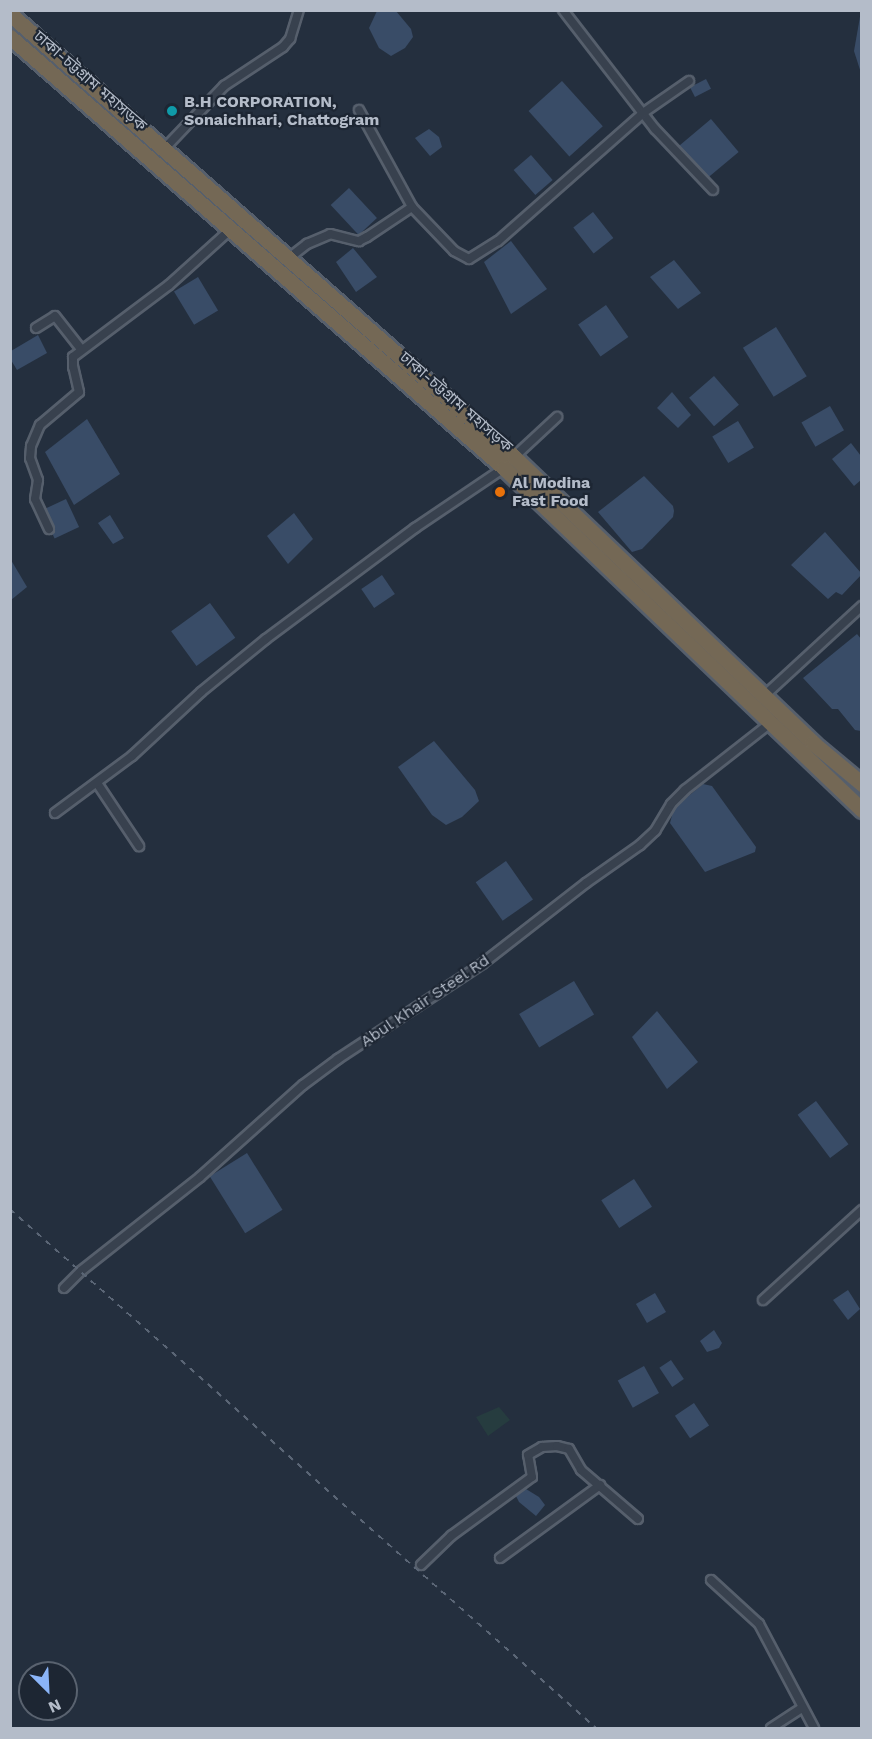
<!DOCTYPE html>
<meta charset="utf-8">
<style>
body{margin:0}
#map{position:relative;width:872px;height:1739px;overflow:hidden;background:#242f3e;font-family:"Work Sans","Noto Sans Bengali",sans-serif}
div>[style]{position:absolute}
.green>*{inset:0;background:#263c3f}
.water>*{inset:0;background:#394c67;transform-origin:0 0}
.roads{filter:drop-shadow(2px 0 #565f6c) drop-shadow(-2px 0 #565f6c) drop-shadow(0 2px #565f6c) drop-shadow(0 -2px #565f6c)}
.street>*{height:8px;margin:-4px;padding:0 4px;transform-origin:4px;border-radius:4px;background:#38414e}
.highway>*{height:15px;margin:-7.5px;padding:0 7.5px;transform-origin:7.5px;border-radius:7.5px;background:#746855}
.rail>*{height:2px;margin-top:-1px;transform-origin:0;background:repeating-linear-gradient(90deg,#5a6575 0 6px,transparent 0 12px)}
.dots>*{width:16px;height:16px;translate:-50% -50%;box-sizing:border-box;border:3px solid #1d2633;border-radius:50%}
span{translate:-50% -50%;white-space:nowrap;text-align:center;line-height:1.15;-webkit-text-stroke:4.5px #1d2633;paint-order:stroke}
.street-label{font-size:16px;color:#b4bcc9}
.poi-label{font-size:16px;color:#b4bcc9;font-weight:700}
.left{translate:0 -50%;text-align:left}
.frame{position:absolute;inset:0;border:12px solid #b4bcc9;pointer-events:none}
.north{position:absolute;left:18px;top:1661px;width:60px;height:60px;box-sizing:border-box;background:#1d2633;border:2px solid #59626f;border-radius:50%;rotate:156deg;font-size:16px;font-weight:700;line-height:24px;text-align:center;color:#b4bcc9}
.north::after{content:'';display:block;margin:auto;width:21px;height:27px;background:#8ab4f8;clip-path:polygon(50% 0,100% 100%,50% 72%,0 100%)}
</style>
<div id="map">
<div class="green">
<i style="clip-path:polygon(499px 1407px,510px 1420px,488px 1436px,476px 1417px)"></i>
</div>
<div class="water">
<i style="clip-path:polygon(377px 11px,396px 11px,411px 29px,413px 37px,405px 48px,391px 56px,379px 48px,369px 28px)"></i>
<i style="clip-path:polygon(861px 11px,861px 73px,854px 51px)"></i>
<i style="left:706px;top:79px;width:11px;height:18px;rotate:63deg"></i>
<i style="left:562px;top:81px;width:61px;height:45px;rotate:48deg"></i>
<i style="left:711px;top:119px;width:43px;height:43px;rotate:50deg"></i>
<i style="clip-path:polygon(429px 129px,439px 137px,442px 147px,430px 156px,415px 138px)"></i>
<i style="left:531px;top:155px;width:33px;height:23px;rotate:49deg"></i>
<i style="left:349px;top:188px;width:41px;height:25px;rotate:47deg"></i>
<i style="left:593px;top:212px;width:33px;height:25px;rotate:52deg"></i>
<i style="clip-path:polygon(511px 241px,547px 289px,511px 314px,484px 262px)"></i>
<i style="clip-path:polygon(353px 248px,377px 277px,356px 292px,336px 262px)"></i>
<i style="clip-path:polygon(674px 260px,701px 293px,678px 309px,650px 277px)"></i>
<i style="left:198px;top:277px;width:39px;height:28px;rotate:59deg"></i>
<i style="left:606px;top:305px;width:39px;height:34px;rotate:55deg"></i>
<i style="left:776px;top:327px;width:58px;height:39px;rotate:58deg"></i>
<i style="clip-path:polygon(38px 335px,47px 353px,17px 370px,11px 360px,11px 351px)"></i>
<i style="left:714px;top:376px;width:38px;height:33px;rotate:49deg"></i>
<i style="clip-path:polygon(672px 392px,691px 415px,678px 428px,657px 408px)"></i>
<i style="left:830px;top:406px;width:28px;height:33px;rotate:60deg"></i>
<i style="clip-path:polygon(87px 419px,120px 474px,74px 505px,45px 452px)"></i>
<i style="left:738px;top:421px;width:31px;height:30px;rotate:59deg"></i>
<i style="clip-path:polygon(851px 443px,861px 456px,861px 480px,854px 486px,832px 459px)"></i>
<i style="clip-path:polygon(644px 476px,673px 506px,674px 511px,673px 517px,642px 549px,632px 552px,598px 512px)"></i>
<i style="left:66px;top:499px;width:31px;height:27px;rotate:65deg"></i>
<i style="clip-path:polygon(294px 513px,313px 539px,288px 564px,267px 536px)"></i>
<i style="clip-path:polygon(110px 515px,124px 538px,113px 544px,98px 523px)"></i>
<i style="clip-path:polygon(825px 532px,862px 574px,842px 595px,836px 592px,828px 599px,791px 565px)"></i>
<i style="clip-path:polygon(11px 560px,27px 587px,11px 600px,10px 600px)"></i>
<i style="left:382px;top:575px;width:23px;height:25px;rotate:56deg"></i>
<i style="left:210px;top:603px;width:43px;height:48px;rotate:54deg"></i>
<i style="clip-path:polygon(857px 634px,862px 640px,861px 731px,855px 730px,838px 709px,832px 709px,803px 678px)"></i>
<i style="clip-path:polygon(434px 741px,475px 790px,479px 801px,462px 817px,446px 825px,432px 815px,398px 767px)"></i>
<i style="clip-path:polygon(703px 784px,712px 786px,756px 847px,755px 852px,705px 872px,670px 823px,674px 808px)"></i>
<i style="left:506px;top:861px;width:47px;height:37px;rotate:55deg"></i>
<i style="left:574px;top:981px;width:39px;height:64px;rotate:59deg"></i>
<i style="clip-path:polygon(657px 1011px,698px 1062px,667px 1089px,632px 1037px)"></i>
<i style="left:816px;top:1101px;width:54px;height:23px;rotate:53deg"></i>
<i style="left:247px;top:1153px;width:67px;height:44px;rotate:58deg"></i>
<i style="left:634px;top:1179px;width:33px;height:39px;rotate:57deg"></i>
<i style="clip-path:polygon(848px 1290px,860px 1309px,848px 1320px,833px 1300px)"></i>
<i style="left:655px;top:1293px;width:22px;height:22px;rotate:60deg"></i>
<i style="clip-path:polygon(714px 1330px,722px 1343px,719px 1348px,707px 1352px,700px 1341px)"></i>
<i style="left:671px;top:1360px;width:23px;height:14px;rotate:56deg"></i>
<i style="left:644px;top:1366px;width:31px;height:30px;rotate:61deg"></i>
<i style="left:694px;top:1403px;width:27px;height:23px;rotate:56deg"></i>
<i style="clip-path:polygon(526px 1489px,539px 1497px,545px 1505px,536px 1516px,519px 1502px,516px 1496px)"></i>
</div>
<div class="roads">
<div class="street">
<i style="left:563px;top:10px;width:150px;rotate:52.3deg"></i>
<i style="left:655px;top:129px;width:84px;rotate:46.4deg"></i>
<i style="left:359px;top:110px;width:111px;rotate:61.3deg"></i>
<i style="left:165px;top:148px;width:86px;rotate:-46.4deg"></i>
<i style="left:224px;top:86px;width:71px;rotate:-33.5deg"></i>
<i style="left:283px;top:47px;width:11px;rotate:-49deg"></i>
<i style="left:290px;top:39px;width:30px;rotate:-73deg"></i>
<i style="left:289px;top:258px;width:23px;rotate:-38deg"></i>
<i style="left:307px;top:244px;width:25px;rotate:-23deg"></i>
<i style="left:330px;top:234px;width:30px;rotate:14deg"></i>
<i style="left:359px;top:241px;width:9px;rotate:-27deg"></i>
<i style="left:367px;top:237px;width:54px;rotate:-33.7deg"></i>
<i style="left:412px;top:207px;width:61px;rotate:46.3deg"></i>
<i style="left:454px;top:251px;width:17px;rotate:28deg"></i>
<i style="left:469px;top:259px;width:34px;rotate:-32deg"></i>
<i style="left:498px;top:241px;width:193px;rotate:-41.4deg"></i>
<i style="left:643px;top:113px;width:56px;rotate:-34.8deg"></i>
<i style="left:36px;top:328px;width:22px;rotate:-32deg"></i>
<i style="left:55px;top:316px;width:42px;rotate:51.8deg"></i>
<i style="left:514px;top:457px;width:59px;rotate:-42.9deg"></i>
<i style="left:49px;top:529px;width:33px;rotate:-115deg"></i>
<i style="left:35px;top:499px;width:19px;rotate:-81deg"></i>
<i style="left:38px;top:480px;width:23px;rotate:-110deg"></i>
<i style="left:30px;top:458px;width:12px;rotate:-85deg"></i>
<i style="left:31px;top:446px;width:23px;rotate:-67deg"></i>
<i style="left:40px;top:425px;width:51px;rotate:-40.2deg"></i>
<i style="left:79px;top:392px;width:26px;rotate:-103deg"></i>
<i style="left:73px;top:367px;width:10px;rotate:-90deg"></i>
<i style="left:73px;top:357px;width:120px;rotate:-36.9deg"></i>
<i style="left:169px;top:285px;width:84px;rotate:-42.1deg"></i>
<i style="left:764px;top:696px;width:133px;rotate:-42.6deg"></i>
<i style="left:97px;top:783px;width:76px;rotate:56.3deg"></i>
<i style="left:55px;top:813px;width:96px;rotate:-36.5deg"></i>
<i style="left:132px;top:756px;width:94px;rotate:-42.8deg"></i>
<i style="left:201px;top:692px;width:84px;rotate:-39.2deg"></i>
<i style="left:266px;top:639px;width:186px;rotate:-36.7deg"></i>
<i style="left:415px;top:528px;width:107px;rotate:-34deg"></i>
<i style="left:64px;top:1288px;width:24px;rotate:-45deg"></i>
<i style="left:81px;top:1271px;width:152px;rotate:-38.3deg"></i>
<i style="left:200px;top:1177px;width:138px;rotate:-41.8deg"></i>
<i style="left:303px;top:1085px;width:44px;rotate:-36.6deg"></i>
<i style="left:338px;top:1059px;width:173px;rotate:-33.4deg"></i>
<i style="left:482px;top:964px;width:132px;rotate:-37.9deg"></i>
<i style="left:586px;top:883px;width:66px;rotate:-35.1deg"></i>
<i style="left:640px;top:845px;width:21px;rotate:-43deg"></i>
<i style="left:655px;top:831px;width:31px;rotate:-59deg"></i>
<i style="left:671px;top:804px;width:20px;rotate:-45deg"></i>
<i style="left:685px;top:790px;width:112px;rotate:-38.1deg"></i>
<i style="left:763px;top:1300px;width:134px;rotate:-42.3deg"></i>
<i style="left:500px;top:1558px;width:124px;rotate:-36.1deg"></i>
<i style="left:421px;top:1565px;width:42px;rotate:-44deg"></i>
<i style="left:451px;top:1536px;width:100px;rotate:-36.1deg"></i>
<i style="left:532px;top:1477px;width:22px;rotate:-100deg"></i>
<i style="left:528px;top:1455px;width:16px;rotate:-30deg"></i>
<i style="left:542px;top:1447px;width:15px;rotate:-4deg"></i>
<i style="left:557px;top:1446px;width:12px;rotate:14deg"></i>
<i style="left:569px;top:1449px;width:24px;rotate:60deg"></i>
<i style="left:581px;top:1470px;width:75px;rotate:40.7deg"></i>
<i style="left:711px;top:1580px;width:65px;rotate:42.5deg"></i>
<i style="left:759px;top:1624px;width:118px;rotate:62.1deg"></i>
<i style="left:771px;top:1728px;width:37px;rotate:-33deg"></i>
</div>
<div class="highway">
<i style="left:10px;top:14px;width:671px;rotate:41.31deg"></i>
<i style="left:514px;top:457px;width:414px;rotate:43.7deg"></i>
<i style="left:813px;top:743px;width:64px;rotate:39.9deg"></i>
<i style="left:10px;top:37px;width:656px;rotate:41.1deg"></i>
<i style="left:504px;top:468px;width:495px;rotate:43.7deg"></i>
</div>
</div>
<div class="rail">
<i style="left:10px;top:1209px;width:783px;rotate:41.53deg"></i>
</div>
<div class="dots">
<i style="left:172px;top:111px;background:#0f9aa8"></i>
<i style="left:500px;top:492px;background:#e8710a"></i>
</div>
<div class="street-label">
<span style="left:90px;top:81px;rotate:41deg">ঢাকা-চট্টগ্রাম মহাসড়ক</span>
<span style="left:456px;top:402px;rotate:41deg">ঢাকা-চট্টগ্রাম মহাসড়ক</span>
<span style="left:425px;top:1001px;rotate:-34deg">Abul Khair Steel Rd</span>
</div>
<div class="poi-label">
<span class="left" style="left:184px;top:111px">B.H CORPORATION,<br>Sonaichhari, Chattogram</span>
<span class="left" style="left:512px;top:492px">Al Modina<br>Fast Food</span>
</div>
<div class="frame"></div>
<div class="north">N</div>
</div>
